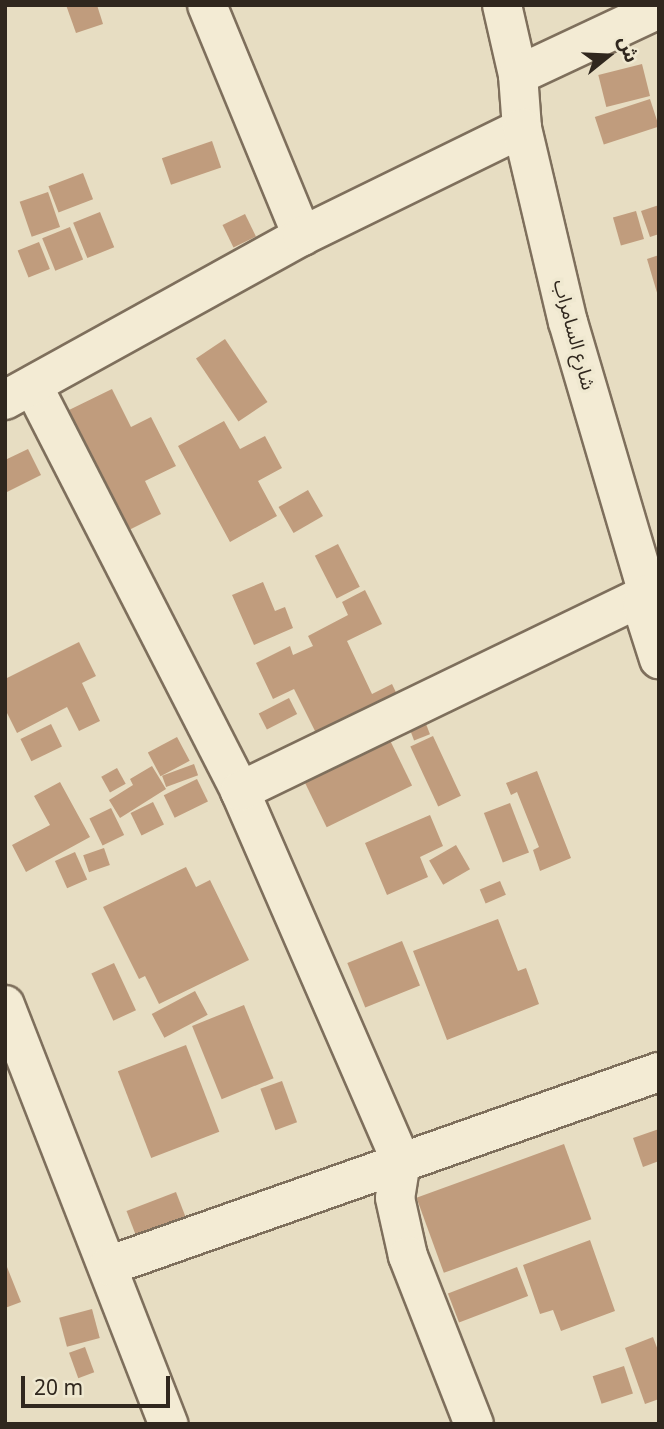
<!DOCTYPE html>
<meta charset="utf-8">
<style>
body{margin:0}
#map{position:relative;width:664px;height:1429px;overflow:hidden;background:#e7ddc2;font-family:Georgia,"Noto Sans Arabic",serif}
div>[style]{position:absolute}
.building>*{inset:0;background:#c09c7d;transform-origin:0 0}
.roads{filter:drop-shadow(2px 0 #7e6f5c) drop-shadow(-2px 0 #7e6f5c) drop-shadow(0 2px #7e6f5c) drop-shadow(0 -2px #7e6f5c)}
.minor>*{height:38px;margin:-19px;padding:0 19px;transform-origin:19px;border-radius:19px;background:#f3ebd4}
.tertiary>*{height:38px;margin:-19px;padding:0 19px;transform-origin:19px;border-radius:19px;background:#f3ebd4}
span{translate:-50% -50%;white-space:nowrap;text-align:center;line-height:1.15;-webkit-text-stroke:7px #efe8d0;paint-order:stroke}
.street-label{font-size:19px;color:#30271e}
.frame{position:absolute;inset:0;border:7px solid #30271e;pointer-events:none}
.north{position:absolute;left:573px;top:21px;width:70px;height:70px;-webkit-text-stroke:5px #efe8d0;paint-order:stroke;rotate:72deg;font-size:19px;font-weight:700;line-height:28px;text-align:center;color:#30271e}
.north::after{content:'';display:block;margin:auto;width:24px;height:32px;background:#30271e;clip-path:polygon(50% 0,100% 100%,50% 72%,0 100%)}
.scale{position:absolute;left:21px;top:1376px;width:149px;height:32px;box-sizing:border-box;border:4px solid #30271e;border-top:0;padding-left:9px;font-size:21px;line-height:24px;white-space:nowrap;color:#30271e;-webkit-text-stroke:5px #efe8d0;paint-order:stroke}
</style>
<div id="map">
<div class="building">
<i style="clip-path:polygon(66px 5px,97px 5px,103px 24px,76px 33px)"></i>
<i style="left:642px;top:64px;width:33px;height:45px;rotate:76deg"></i>
<i style="left:650px;top:99px;width:29px;height:58px;rotate:72deg"></i>
<i style="left:212px;top:141px;width:28px;height:53px;rotate:71deg"></i>
<i style="left:83px;top:173px;width:28px;height:37px;rotate:69deg"></i>
<i style="left:48px;top:192px;width:37px;height:30px;rotate:71deg"></i>
<i style="clip-path:polygon(659px 205px,659px 234px,650px 237px,641px 211px)"></i>
<i style="left:636px;top:211px;width:29px;height:24px;rotate:74deg"></i>
<i style="left:100px;top:212px;width:38px;height:29px;rotate:68deg"></i>
<i style="left:245px;top:214px;width:25px;height:25px;rotate:64deg"></i>
<i style="left:70px;top:227px;width:35px;height:30px;rotate:68deg"></i>
<i style="left:39px;top:242px;width:29px;height:23px;rotate:68deg"></i>
<i style="clip-path:polygon(659px 255px,659px 296px,658px 296px,647px 259px)"></i>
<i style="left:225px;top:339px;width:76px;height:35px;rotate:56deg"></i>
<i style="clip-path:polygon(112px 389px,131px 427px,151px 417px,176px 466px,145px 481px,161px 514px,129px 530px,69px 410px)"></i>
<i style="clip-path:polygon(224px 421px,240px 449px,265px 436px,282px 468px,258px 481px,277px 516px,230px 542px,178px 446px)"></i>
<i style="clip-path:polygon(28px 449px,41px 475px,5px 493px,5px 460px)"></i>
<i style="left:308px;top:490px;width:30px;height:34px;rotate:60deg"></i>
<i style="left:338px;top:544px;width:48px;height:26px;rotate:63deg"></i>
<i style="clip-path:polygon(263px 582px,275px 611px,285px 607px,293px 628px,254px 645px,232px 595px)"></i>
<i style="clip-path:polygon(365px 590px,382px 624px,347px 641px,372px 694px,392px 684px,402px 705px,322px 745px,294px 689px,273px 699px,256px 663px,290px 646px,293px 655px,313px 646px,308px 636px,348px 615px,342px 602px)"></i>
<i style="clip-path:polygon(79px 642px,96px 676px,82px 683px,100px 721px,79px 731px,67px 707px,17px 733px,5px 709px,5px 679px)"></i>
<i style="left:289px;top:698px;width:18px;height:34px;rotate:63deg"></i>
<i style="left:421px;top:711px;width:25px;height:17px;rotate:69deg"></i>
<i style="left:51px;top:724px;width:25px;height:34px;rotate:64deg"></i>
<i style="left:384px;top:728px;width:64px;height:95px;rotate:64deg"></i>
<i style="left:433px;top:736px;width:66px;height:25px;rotate:65deg"></i>
<i style="left:177px;top:737px;width:27px;height:33px;rotate:62deg"></i>
<i style="left:194px;top:764px;width:12px;height:34px;rotate:70deg"></i>
<i style="clip-path:polygon(152px 766px,166px 789px,120px 818px,109px 800px,133px 785px,130px 779px)"></i>
<i style="left:117px;top:768px;width:18px;height:18px;rotate:61deg"></i>
<i style="clip-path:polygon(537px 771px,571px 858px,540px 871px,533px 850px,539px 847px,517px 792px,511px 795px,506px 783px)"></i>
<i style="left:197px;top:779px;width:25px;height:37px;rotate:64deg"></i>
<i style="clip-path:polygon(60px 782px,90px 837px,26px 872px,12px 845px,50px 825px,34px 796px)"></i>
<i style="left:153px;top:802px;width:25px;height:25px;rotate:64deg"></i>
<i style="left:510px;top:803px;width:53px;height:28px;rotate:69deg"></i>
<i style="left:111px;top:808px;width:30px;height:24px;rotate:64deg"></i>
<i style="clip-path:polygon(430px 815px,443px 846px,420px 857px,428px 877px,387px 895px,365px 843px)"></i>
<i style="left:456px;top:845px;width:28px;height:31px;rotate:60deg"></i>
<i style="left:104px;top:848px;width:18px;height:22px;rotate:71deg"></i>
<i style="left:75px;top:852px;width:30px;height:22px;rotate:66deg"></i>
<i style="clip-path:polygon(186px 867px,196px 887px,210px 880px,249px 960px,159px 1004px,145px 976px,139px 979px,103px 907px)"></i>
<i style="left:500px;top:881px;width:15px;height:22px;rotate:67deg"></i>
<i style="clip-path:polygon(498px 919px,518px 971px,526px 968px,539px 1004px,447px 1040px,413px 951px)"></i>
<i style="left:402px;top:941px;width:48px;height:59px;rotate:68deg"></i>
<i style="left:114px;top:963px;width:52px;height:25px;rotate:65deg"></i>
<i style="left:195px;top:991px;width:27px;height:49px;rotate:62deg"></i>
<i style="left:244px;top:1005px;width:79px;height:56px;rotate:68deg"></i>
<i style="left:186px;top:1045px;width:93px;height:73px;rotate:69deg"></i>
<i style="left:282px;top:1081px;width:44px;height:23px;rotate:70deg"></i>
<i style="clip-path:polygon(659px 1129px,659px 1161px,643px 1167px,633px 1138px)"></i>
<i style="left:564px;top:1144px;width:80px;height:157px;rotate:70deg"></i>
<i style="left:176px;top:1192px;width:33px;height:53px;rotate:69deg"></i>
<i style="clip-path:polygon(590px 1240px,615px 1311px,561px 1331px,553px 1310px,540px 1314px,523px 1265px)"></i>
<i style="clip-path:polygon(5px 1262px,21px 1302px,5px 1308px)"></i>
<i style="left:517px;top:1267px;width:31px;height:74px;rotate:69deg"></i>
<i style="left:92px;top:1309px;width:30px;height:34px;rotate:75deg"></i>
<i style="clip-path:polygon(653px 1337px,659px 1353px,659px 1399px,645px 1404px,625px 1348px)"></i>
<i style="left:85px;top:1347px;width:27px;height:17px;rotate:70deg"></i>
<i style="left:624px;top:1366px;width:29px;height:33px;rotate:72deg"></i>
</div>
<div class="roads">
<div class="minor">
<i style="left:207px;top:5px;width:250px;rotate:67.6deg"></i>
<i style="left:518px;top:75px;width:156px;rotate:-25.1deg"></i>
<i style="left:33px;top:386px;width:455px;rotate:62.9deg"></i>
<i style="left:240px;top:791px;width:404px;rotate:66.5deg"></i>
<i style="left:401px;top:1161px;width:37px;rotate:99deg"></i>
<i style="left:395px;top:1198px;width:59px;rotate:77.4deg"></i>
<i style="left:408px;top:1256px;width:180px;rotate:68.6deg"></i>
<i style="left:5px;top:400px;width:339px;rotate:-28.9deg"></i>
<i style="left:302px;top:236px;width:245px;rotate:-26.1deg"></i>
<i style="left:240px;top:791px;width:453px;rotate:-25.8deg"></i>
<i style="left:5px;top:1005px;width:450px;rotate:68.7deg"></i>
<i style="left:108px;top:1266px;width:584px;rotate:-19.4deg"></i>
</div>
<div class="tertiary">
<i style="left:502px;top:5px;width:72px;rotate:77.1deg"></i>
<i style="left:518px;top:75px;width:53px;rotate:85.7deg"></i>
<i style="left:522px;top:128px;width:199px;rotate:76.7deg"></i>
<i style="left:568px;top:322px;width:284px;rotate:73.6deg"></i>
<i style="left:648px;top:594px;width:13px;rotate:117deg"></i>
<i style="left:642px;top:606px;width:56px;rotate:72.2deg"></i>
</div>
</div>
<div class="street-label">
<span style="left:573px;top:335px;rotate:75deg">شارع السامراب</span>
</div>
<div class="frame"></div>
<div class="north">ش</div>
<div class="scale">20 m</div>
</div>
